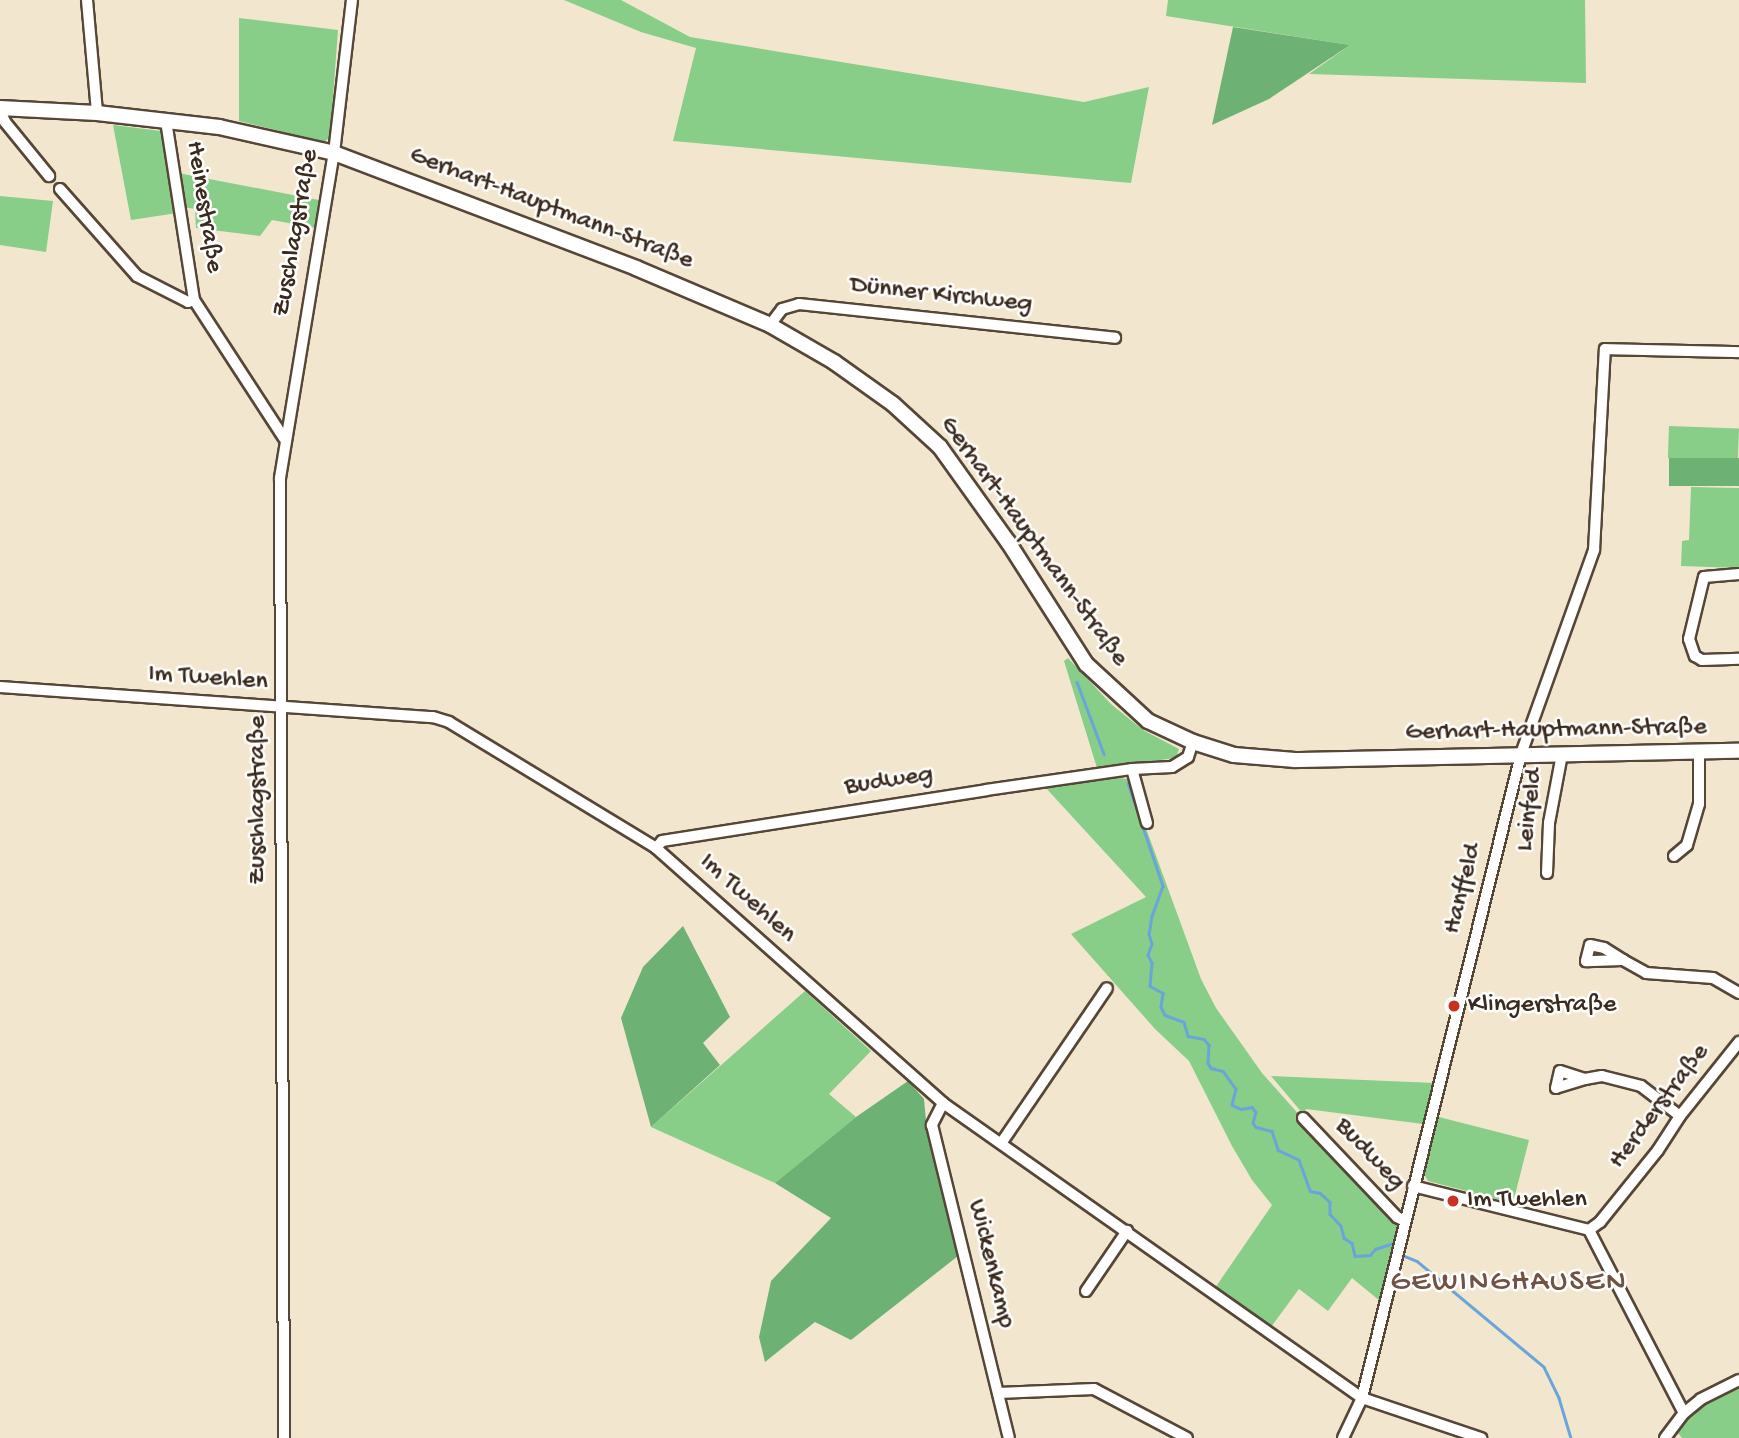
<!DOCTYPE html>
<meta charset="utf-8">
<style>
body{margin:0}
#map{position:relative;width:1739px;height:1438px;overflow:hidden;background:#f2e7ce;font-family:"Gochi Hand",sans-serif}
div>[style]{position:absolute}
.green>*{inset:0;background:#88ce88;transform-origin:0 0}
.forest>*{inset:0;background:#6eb174;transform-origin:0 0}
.stream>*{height:2.5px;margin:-1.25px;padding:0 1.25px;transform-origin:1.25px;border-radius:1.25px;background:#69a5da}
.roads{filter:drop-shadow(2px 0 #564638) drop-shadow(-2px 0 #564638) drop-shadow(0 2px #564638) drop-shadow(0 -2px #564638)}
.minor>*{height:10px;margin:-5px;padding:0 5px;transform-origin:5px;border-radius:5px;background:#fff}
.tertiary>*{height:14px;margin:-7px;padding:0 7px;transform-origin:7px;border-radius:7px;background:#fff}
.dots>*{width:19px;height:19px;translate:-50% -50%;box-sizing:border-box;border:4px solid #fff;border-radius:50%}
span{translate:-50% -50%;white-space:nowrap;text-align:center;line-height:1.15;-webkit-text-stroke:5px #fff;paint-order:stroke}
.street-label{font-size:26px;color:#3b2a1e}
.poi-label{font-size:26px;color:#3b2a1e}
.left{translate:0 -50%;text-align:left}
.quarter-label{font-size:30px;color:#715243;letter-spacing:2px}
</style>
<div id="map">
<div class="green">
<i style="clip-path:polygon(564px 0,621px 0,690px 37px,1084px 102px,1149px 87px,1131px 183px,673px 141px,696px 48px,641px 32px)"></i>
<i style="clip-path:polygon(1168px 0,1585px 0,1586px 83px,1309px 74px,1350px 45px,1166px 16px)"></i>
<i style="clip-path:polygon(239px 18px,338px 30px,330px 137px,324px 142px,239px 121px)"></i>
<i style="clip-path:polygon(113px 125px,161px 131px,177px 213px,131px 220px)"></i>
<i style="clip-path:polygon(178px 173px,319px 200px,315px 228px,272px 220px,260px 236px,196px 228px,195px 209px,183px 207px)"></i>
<i style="clip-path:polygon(0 196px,53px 201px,46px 252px,0 245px)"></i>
<i style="left:1669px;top:426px;width:70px;height:32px;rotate:2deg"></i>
<i style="clip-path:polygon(1691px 487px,1739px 488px,1739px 568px,1681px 566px,1682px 541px,1689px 540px)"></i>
<i style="clip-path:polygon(1068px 658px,1111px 704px,1143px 730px,1179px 749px,1176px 758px,1097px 768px,1064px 661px)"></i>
<i style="clip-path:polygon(1111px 777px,1128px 779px,1201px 979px,1216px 1008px,1262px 1073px,1398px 1226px,1380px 1301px,1352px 1278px,1328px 1311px,1299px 1289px,1271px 1327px,1215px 1288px,1272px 1205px,1252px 1180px,1232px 1146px,1189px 1061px,1155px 1029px,1071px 934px,1146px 897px,1045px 787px)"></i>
<i style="clip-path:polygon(805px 991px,871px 1051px,829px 1094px,856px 1117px,775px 1183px,651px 1127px)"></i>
<i style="clip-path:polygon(1271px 1076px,1434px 1083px,1423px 1124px,1306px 1109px,1304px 1115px)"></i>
<i style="clip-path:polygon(1435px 1116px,1529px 1140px,1513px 1203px,1428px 1181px,1424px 1174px)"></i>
<i style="clip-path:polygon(1739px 1385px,1739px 1438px,1682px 1438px,1676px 1431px,1691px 1411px)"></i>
</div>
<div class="forest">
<i style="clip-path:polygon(1233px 27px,1350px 45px,1269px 99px,1212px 125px)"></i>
<i style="left:1669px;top:458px;width:70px;height:28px"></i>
<i style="clip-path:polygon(683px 926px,730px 1017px,703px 1043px,720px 1065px,651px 1127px,621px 1018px,643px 967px)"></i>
<i style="clip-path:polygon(908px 1081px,924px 1099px,927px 1131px,958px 1256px,851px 1340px,815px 1322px,765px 1362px,759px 1337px,771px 1281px,831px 1218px,775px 1183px,856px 1117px)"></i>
</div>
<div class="stream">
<i style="left:1077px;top:682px;width:77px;rotate:69.4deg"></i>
<i style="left:1128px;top:783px;width:109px;rotate:71.2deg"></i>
<i style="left:1163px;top:886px;width:32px;rotate:110deg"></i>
<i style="left:1152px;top:916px;width:18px;rotate:99deg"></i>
<i style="left:1149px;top:934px;width:10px;rotate:73deg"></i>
<i style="left:1152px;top:944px;width:12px;rotate:110deg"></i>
<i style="left:1148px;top:955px;width:9px;rotate:63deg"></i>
<i style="left:1152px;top:963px;width:23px;rotate:95deg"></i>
<i style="left:1150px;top:986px;width:15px;rotate:28deg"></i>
<i style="left:1163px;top:993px;width:14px;rotate:98deg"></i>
<i style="left:1161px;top:1007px;width:9px;rotate:63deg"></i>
<i style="left:1165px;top:1015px;width:20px;rotate:20deg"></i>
<i style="left:1184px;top:1022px;width:15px;rotate:74deg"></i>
<i style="left:1188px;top:1036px;width:16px;rotate:11deg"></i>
<i style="left:1204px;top:1039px;width:8px;rotate:50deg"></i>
<i style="left:1209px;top:1045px;width:18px;rotate:93deg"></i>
<i style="left:1208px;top:1063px;width:6px;rotate:59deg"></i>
<i style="left:1211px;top:1068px;width:12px;rotate:14deg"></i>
<i style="left:1223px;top:1071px;width:22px;rotate:54deg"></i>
<i style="left:1236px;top:1089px;width:16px;rotate:104deg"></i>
<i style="left:1232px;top:1105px;width:10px;rotate:24deg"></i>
<i style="left:1241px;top:1109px;width:11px;rotate:-10deg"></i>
<i style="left:1252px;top:1107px;width:6px;rotate:51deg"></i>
<i style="left:1256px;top:1112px;width:11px;rotate:105deg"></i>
<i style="left:1253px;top:1123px;width:5px;rotate:53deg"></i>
<i style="left:1256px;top:1127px;width:16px;rotate:14deg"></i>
<i style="left:1272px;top:1131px;width:20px;rotate:72deg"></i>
<i style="left:1278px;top:1150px;width:23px;rotate:25deg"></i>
<i style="left:1299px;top:1160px;width:33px;rotate:70deg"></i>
<i style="left:1310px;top:1191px;width:10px;rotate:11deg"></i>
<i style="left:1320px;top:1193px;width:13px;rotate:42deg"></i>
<i style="left:1330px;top:1202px;width:12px;rotate:90deg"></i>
<i style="left:1330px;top:1214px;width:16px;rotate:47deg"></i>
<i style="left:1341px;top:1226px;width:12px;rotate:76deg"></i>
<i style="left:1344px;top:1238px;width:9px;rotate:32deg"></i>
<i style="left:1352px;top:1243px;width:13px;rotate:77deg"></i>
<i style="left:1355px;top:1256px;width:15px;rotate:-4deg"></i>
<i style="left:1370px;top:1255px;width:8px;rotate:-50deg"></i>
<i style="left:1375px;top:1249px;width:20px;rotate:-18deg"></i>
<i style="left:1402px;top:1255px;width:16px;rotate:22deg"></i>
<i style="left:1417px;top:1261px;width:165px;rotate:39.8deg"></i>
<i style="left:1544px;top:1367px;width:34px;rotate:64deg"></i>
<i style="left:1559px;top:1398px;width:42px;rotate:73.3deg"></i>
</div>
<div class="roads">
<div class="minor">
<i style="left:87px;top:0;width:113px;rotate:84.9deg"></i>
<i style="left:0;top:110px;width:13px;rotate:67deg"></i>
<i style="left:5px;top:122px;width:70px;rotate:50.8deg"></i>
<i style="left:166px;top:121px;width:181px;rotate:81.1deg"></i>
<i style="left:194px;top:300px;width:165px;rotate:56.9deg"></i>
<i style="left:60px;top:189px;width:116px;rotate:48.5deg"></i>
<i style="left:137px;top:276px;width:57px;rotate:27deg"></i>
<i style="left:188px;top:302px;width:6px;rotate:-18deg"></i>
<i style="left:770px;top:325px;width:20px;rotate:-53deg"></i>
<i style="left:782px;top:309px;width:18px;rotate:-16deg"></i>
<i style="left:799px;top:304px;width:318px;rotate:6.1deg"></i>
<i style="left:1739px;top:574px;width:35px;rotate:175deg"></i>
<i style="left:1704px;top:577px;width:64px;rotate:103.6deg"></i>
<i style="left:1689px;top:639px;width:18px;rotate:71deg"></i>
<i style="left:1695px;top:656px;width:8px;rotate:30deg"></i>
<i style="left:1702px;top:660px;width:37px;rotate:-2deg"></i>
<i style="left:0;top:687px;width:434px;rotate:4deg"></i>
<i style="left:433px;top:717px;width:17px;rotate:17deg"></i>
<i style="left:449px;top:722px;width:242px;rotate:31.3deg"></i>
<i style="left:656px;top:848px;width:384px;rotate:41.6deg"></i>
<i style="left:943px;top:1103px;width:512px;rotate:35.15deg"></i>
<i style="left:1362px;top:1398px;width:126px;rotate:18.6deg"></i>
<i style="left:1132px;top:769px;width:56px;rotate:74.5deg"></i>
<i style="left:656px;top:848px;width:9px;rotate:-49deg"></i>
<i style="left:662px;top:841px;width:328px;rotate:-8.9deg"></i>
<i style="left:986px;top:790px;width:148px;rotate:-8.2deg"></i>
<i style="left:1132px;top:769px;width:40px;rotate:-2.9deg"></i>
<i style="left:1172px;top:767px;width:19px;rotate:-32deg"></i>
<i style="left:1188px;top:757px;width:16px;rotate:-72deg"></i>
<i style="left:1674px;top:856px;width:17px;rotate:-40deg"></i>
<i style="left:1687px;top:845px;width:43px;rotate:-73.7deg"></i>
<i style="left:1699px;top:804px;width:52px;rotate:-90deg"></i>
<i style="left:1547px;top:873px;width:50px;rotate:-87.7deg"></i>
<i style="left:1549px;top:823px;width:70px;rotate:-79.3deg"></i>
<i style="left:1623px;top:960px;width:37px;rotate:178deg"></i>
<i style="left:1586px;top:961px;width:16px;rotate:-76deg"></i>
<i style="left:1590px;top:945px;width:14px;rotate:12deg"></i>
<i style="left:1604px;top:948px;width:22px;rotate:32deg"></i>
<i style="left:1623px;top:960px;width:26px;rotate:29deg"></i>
<i style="left:1646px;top:973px;width:67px;rotate:4.3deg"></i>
<i style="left:1713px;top:978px;width:30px;rotate:30deg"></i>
<i style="left:1585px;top:1079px;width:30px;rotate:163deg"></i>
<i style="left:1556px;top:1088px;width:17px;rotate:-77deg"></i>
<i style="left:1560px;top:1071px;width:26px;rotate:18deg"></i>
<i style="left:1585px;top:1079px;width:17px;rotate:-10deg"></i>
<i style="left:1602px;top:1076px;width:40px;rotate:14.4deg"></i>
<i style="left:1641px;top:1086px;width:49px;rotate:37.6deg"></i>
<i style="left:943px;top:1103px;width:25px;rotate:117deg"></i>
<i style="left:932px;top:1125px;width:322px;rotate:76.2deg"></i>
<i style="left:1303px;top:1118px;width:137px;rotate:46.5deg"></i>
<i style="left:1397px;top:1217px;width:9px;rotate:27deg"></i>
<i style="left:1002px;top:1142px;width:186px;rotate:-55.7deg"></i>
<i style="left:1413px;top:1186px;width:181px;rotate:14deg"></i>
<i style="left:1589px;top:1230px;width:206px;rotate:62.6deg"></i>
<i style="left:1589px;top:1230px;width:14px;rotate:-36deg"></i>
<i style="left:1600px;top:1222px;width:92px;rotate:-51.1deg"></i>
<i style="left:1658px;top:1150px;width:40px;rotate:-57.1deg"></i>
<i style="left:1680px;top:1116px;width:95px;rotate:-51.4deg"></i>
<i style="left:1086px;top:1291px;width:73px;rotate:-55.7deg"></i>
<i style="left:998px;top:1393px;width:96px;rotate:-2.4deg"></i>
<i style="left:1094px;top:1389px;width:105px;rotate:27.8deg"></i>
<i style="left:284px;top:1438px;width:960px;rotate:-90.24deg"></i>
<i style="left:280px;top:478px;width:329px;rotate:-80.6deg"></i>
<i style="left:334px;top:153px;width:154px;rotate:-83.3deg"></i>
<i style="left:1343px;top:1438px;width:44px;rotate:-64.6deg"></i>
<i style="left:1362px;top:1398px;width:663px;rotate:-76.13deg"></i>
<i style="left:1521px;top:754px;width:217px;rotate:-70.3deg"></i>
<i style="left:1594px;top:550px;width:201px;rotate:-86.9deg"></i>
<i style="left:1605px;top:349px;width:134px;rotate:1.3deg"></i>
<i style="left:1665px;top:1438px;width:31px;rotate:-53deg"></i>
<i style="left:1684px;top:1413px;width:22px;rotate:-39deg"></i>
<i style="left:1701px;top:1399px;width:42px;rotate:-26.6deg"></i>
</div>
<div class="tertiary">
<i style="left:0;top:108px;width:97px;rotate:3deg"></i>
<i style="left:97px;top:113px;width:123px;rotate:6.5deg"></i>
<i style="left:219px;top:127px;width:118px;rotate:12.7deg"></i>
<i style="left:334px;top:153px;width:323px;rotate:20.8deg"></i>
<i style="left:636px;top:268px;width:146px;rotate:23deg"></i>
<i style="left:770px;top:325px;width:74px;rotate:30deg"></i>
<i style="left:834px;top:362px;width:72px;rotate:35.4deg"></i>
<i style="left:893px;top:404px;width:64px;rotate:42.5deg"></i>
<i style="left:940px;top:447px;width:117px;rotate:54.4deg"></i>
<i style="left:1008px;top:542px;width:145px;rotate:57.4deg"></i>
<i style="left:1086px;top:664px;width:84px;rotate:42.6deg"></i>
<i style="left:1148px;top:721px;width:50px;rotate:25deg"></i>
<i style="left:1193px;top:742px;width:43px;rotate:17.6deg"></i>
<i style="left:1234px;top:755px;width:61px;rotate:4.7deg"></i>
<i style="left:1295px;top:760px;width:444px;rotate:-1.2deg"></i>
</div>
</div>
<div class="dots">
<i style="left:1454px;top:1006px;background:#c8321e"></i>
<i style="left:1453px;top:1201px;background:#c8321e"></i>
</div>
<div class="street-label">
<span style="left:203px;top:207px;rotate:81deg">Heinestraße</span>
<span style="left:551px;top:209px;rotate:21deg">Gerhart-Hauptmann-Straße</span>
<span style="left:297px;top:233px;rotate:-80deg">Zuschlagstraße</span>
<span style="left:941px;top:296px;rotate:6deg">Dünner Kirchweg</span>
<span style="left:1033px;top:542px;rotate:54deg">Gerhart-Hauptmann-Straße</span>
<span style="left:208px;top:679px;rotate:4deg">Im Twehlen</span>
<span style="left:1556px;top:731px;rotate:-1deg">Gerhart-Hauptmann-Straße</span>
<span style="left:889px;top:782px;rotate:-9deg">Budweg</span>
<span style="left:259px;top:800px;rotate:-90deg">Zuschlagstraße</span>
<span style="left:1531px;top:810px;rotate:-83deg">Leinfeld</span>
<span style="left:1464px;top:889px;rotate:-76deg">Hanffeld</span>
<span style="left:747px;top:899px;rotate:42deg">Im Twehlen</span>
<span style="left:1660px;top:1107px;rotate:-53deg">Herderstraße</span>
<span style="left:1369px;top:1155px;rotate:46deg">Budweg</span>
<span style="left:990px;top:1264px;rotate:76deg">Wickenkamp</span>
</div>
<div class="poi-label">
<span class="left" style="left:1468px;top:1006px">Klingerstraße</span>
<span class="left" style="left:1467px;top:1201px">Im Twehlen</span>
</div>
<div class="quarter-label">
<span style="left:1509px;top:1284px">GEWINGHAUSEN</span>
</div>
</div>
